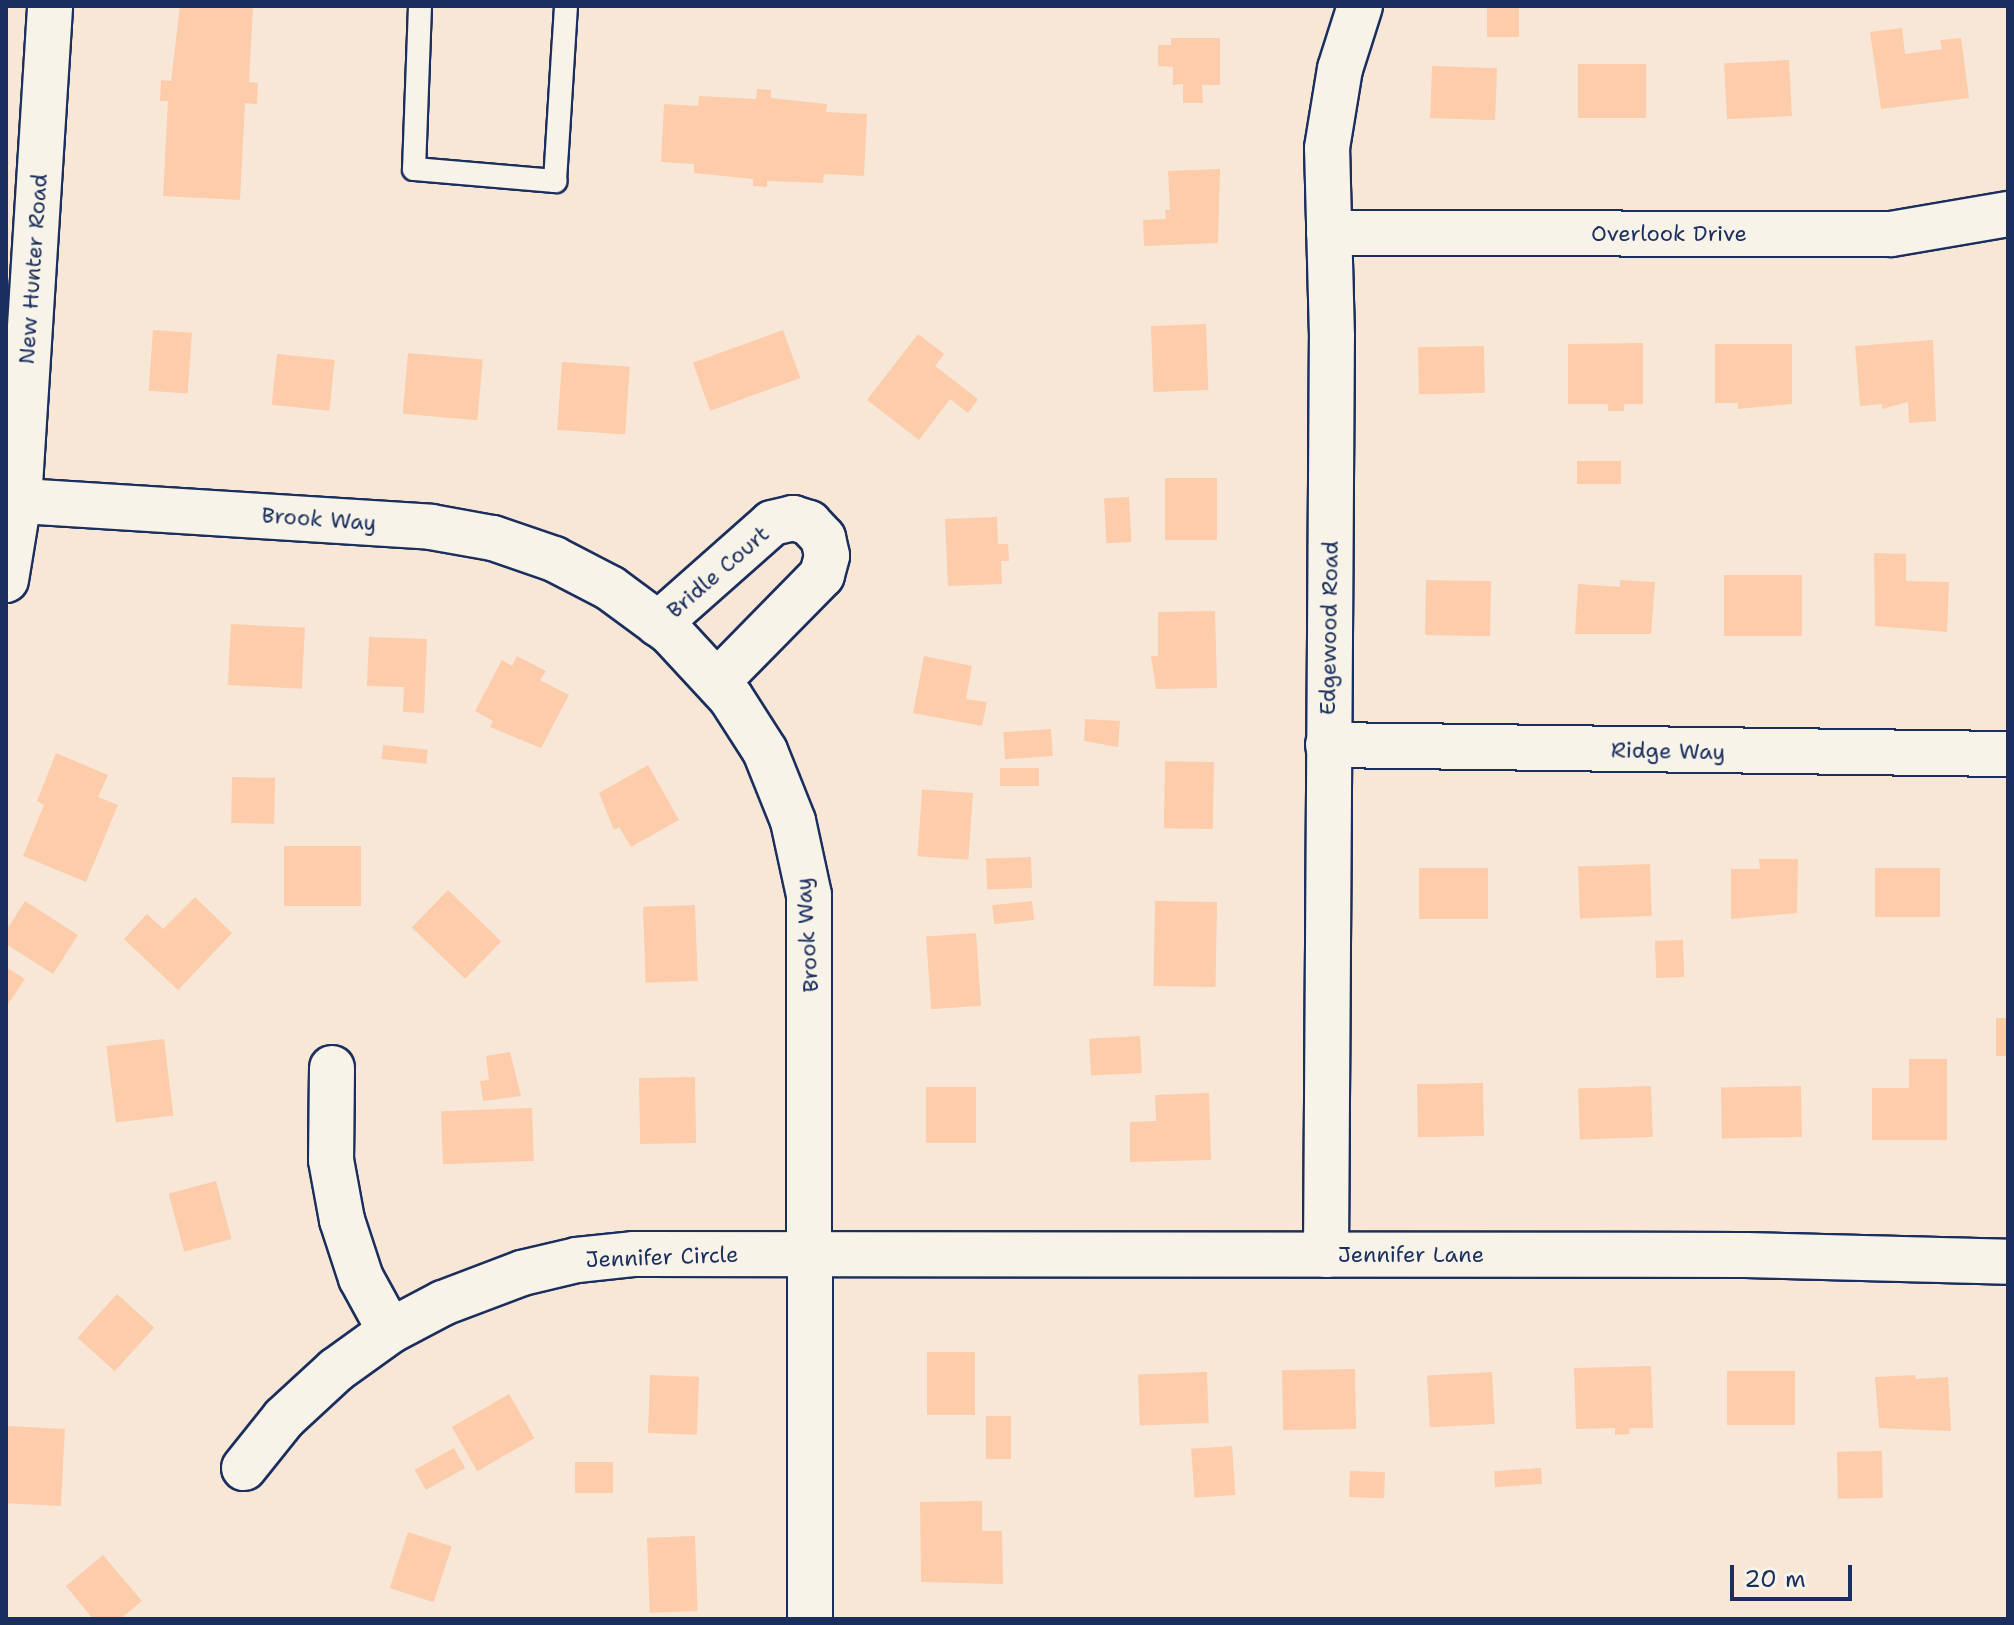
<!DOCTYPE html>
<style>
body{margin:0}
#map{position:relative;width:2014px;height:1625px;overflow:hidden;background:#f8e7d6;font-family:"Shantell Sans",sans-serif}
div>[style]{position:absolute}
.building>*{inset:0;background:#fcccab;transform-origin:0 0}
.roads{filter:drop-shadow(2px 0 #1b2f5e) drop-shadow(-2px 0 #1b2f5e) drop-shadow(0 2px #1b2f5e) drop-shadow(0 -2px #1b2f5e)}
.lane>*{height:22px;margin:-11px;padding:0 11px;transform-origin:11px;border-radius:11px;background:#f7f3e8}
.street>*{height:44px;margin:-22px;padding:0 22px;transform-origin:22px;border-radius:22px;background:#f7f3e8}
span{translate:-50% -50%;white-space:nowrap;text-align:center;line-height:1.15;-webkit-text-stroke:7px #f7f3e8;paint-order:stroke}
.street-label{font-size:22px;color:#1b2f5e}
.frame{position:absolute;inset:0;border:8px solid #1b2f5e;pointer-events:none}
.scale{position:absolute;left:1730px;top:1565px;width:122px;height:36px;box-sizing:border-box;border:4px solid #1b2f5e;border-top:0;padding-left:10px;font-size:24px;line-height:28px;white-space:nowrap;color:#1b2f5e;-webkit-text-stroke:6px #f7f3e8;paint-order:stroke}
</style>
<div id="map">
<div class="building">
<i style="clip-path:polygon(180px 6px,253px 6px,249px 82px,258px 83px,257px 104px,245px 103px,240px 200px,163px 196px,168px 101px,160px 101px,161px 80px,171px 81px)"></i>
<i style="left:1487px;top:6px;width:32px;height:31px"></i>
<i style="clip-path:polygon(1902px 28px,1905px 54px,1942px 49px,1940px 40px,1961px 38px,1969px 98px,1881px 109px,1870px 32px)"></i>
<i style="clip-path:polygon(1171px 38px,1220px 38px,1220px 85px,1202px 85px,1203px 103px,1183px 103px,1183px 84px,1173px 85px,1173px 67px,1158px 66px,1158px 45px,1171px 45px)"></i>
<i style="left:1789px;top:60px;width:56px;height:65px;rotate:87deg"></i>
<i style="left:1578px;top:64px;width:68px;height:54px"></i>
<i style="left:1432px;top:66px;width:65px;height:52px;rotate:2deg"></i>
<i style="clip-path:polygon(757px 89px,771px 90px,771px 98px,827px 104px,826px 112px,867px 114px,864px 176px,824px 174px,823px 183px,767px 181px,767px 187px,753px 186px,753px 179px,694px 173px,694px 164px,661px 162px,664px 104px,698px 106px,699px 96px,756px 99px)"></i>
<i style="clip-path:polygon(1220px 169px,1218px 243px,1144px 246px,1143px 220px,1166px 219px,1165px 210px,1170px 210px,1168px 171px)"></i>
<i style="left:1206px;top:324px;width:66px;height:55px;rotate:88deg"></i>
<i style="left:153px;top:330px;width:39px;height:61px;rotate:4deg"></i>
<i style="left:783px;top:330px;width:51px;height:96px;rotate:70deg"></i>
<i style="clip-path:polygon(918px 334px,944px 354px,935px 366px,978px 399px,968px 413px,950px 399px,919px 440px,867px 400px)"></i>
<i style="clip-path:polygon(1933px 340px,1936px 421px,1909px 423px,1908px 402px,1882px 409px,1882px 404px,1860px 406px,1855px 346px)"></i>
<i style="clip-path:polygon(1643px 343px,1643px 404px,1624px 404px,1624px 411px,1608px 411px,1608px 404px,1568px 404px,1568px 344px)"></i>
<i style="clip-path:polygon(1715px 344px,1792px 344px,1792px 404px,1738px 409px,1738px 403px,1715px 403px)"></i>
<i style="left:1484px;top:346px;width:47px;height:66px;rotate:89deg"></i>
<i style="left:408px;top:353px;width:75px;height:61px;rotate:5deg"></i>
<i style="left:277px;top:354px;width:58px;height:51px;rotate:6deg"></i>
<i style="left:562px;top:362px;width:68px;height:68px;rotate:4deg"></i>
<i style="left:1621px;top:461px;width:23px;height:44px;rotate:90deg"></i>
<i style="left:1165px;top:478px;width:52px;height:62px"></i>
<i style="left:1129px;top:497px;width:45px;height:25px;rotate:87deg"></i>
<i style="clip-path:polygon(997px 517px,998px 544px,1008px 544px,1009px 561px,1001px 561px,1002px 584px,948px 586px,945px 519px)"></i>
<i style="clip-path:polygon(1874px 553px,1906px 554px,1906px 581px,1949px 582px,1947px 632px,1875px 626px)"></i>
<i style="left:1724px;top:575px;width:78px;height:61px"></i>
<i style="left:1426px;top:580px;width:65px;height:55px;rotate:1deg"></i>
<i style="clip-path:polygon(1620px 580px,1655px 582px,1651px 634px,1575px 634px,1578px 584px,1620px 587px)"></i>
<i style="clip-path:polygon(1215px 611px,1217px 688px,1156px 689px,1151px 656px,1158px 656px,1158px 612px)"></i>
<i style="left:231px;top:624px;width:74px;height:61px;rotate:3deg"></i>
<i style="clip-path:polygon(369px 637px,427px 639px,424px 713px,403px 712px,404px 687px,367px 686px)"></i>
<i style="clip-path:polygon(517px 656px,546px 671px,540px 680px,569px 695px,541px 748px,490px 727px,493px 721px,475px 711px,502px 660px,512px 666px)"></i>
<i style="clip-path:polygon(924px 656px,972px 666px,966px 699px,987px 702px,982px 726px,913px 713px)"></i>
<i style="clip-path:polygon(1085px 719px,1120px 721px,1118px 747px,1084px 741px)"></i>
<i style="left:1051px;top:729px;width:27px;height:48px;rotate:86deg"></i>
<i style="left:383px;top:745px;width:45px;height:14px;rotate:6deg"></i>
<i style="clip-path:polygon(56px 753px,108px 775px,98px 797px,118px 805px,86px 882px,23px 856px,44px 805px,37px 801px)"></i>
<i style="left:1214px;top:762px;width:67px;height:49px;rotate:91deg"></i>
<i style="clip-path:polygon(648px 765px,679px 820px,631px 847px,619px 827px,614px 830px,599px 793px)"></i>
<i style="left:1000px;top:768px;width:39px;height:18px"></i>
<i style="left:232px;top:777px;width:43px;height:46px;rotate:1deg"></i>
<i style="left:973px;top:793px;width:67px;height:51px;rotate:94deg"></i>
<i style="left:284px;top:846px;width:77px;height:60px"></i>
<i style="left:1031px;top:857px;width:31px;height:45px;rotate:88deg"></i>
<i style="clip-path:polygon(1759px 859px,1798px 859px,1797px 913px,1731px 919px,1731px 869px,1760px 869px)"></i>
<i style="left:1650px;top:864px;width:52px;height:72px;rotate:88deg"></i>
<i style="left:1419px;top:868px;width:69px;height:51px"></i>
<i style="left:1875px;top:868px;width:65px;height:49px"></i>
<i style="left:448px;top:890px;width:74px;height:52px;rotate:44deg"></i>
<i style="clip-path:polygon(195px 897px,232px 933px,178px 990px,124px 939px,147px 914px,163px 929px)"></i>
<i style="clip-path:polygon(25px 901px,78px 935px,53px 974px,6px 944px,6px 931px)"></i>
<i style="left:1032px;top:901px;width:19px;height:40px;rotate:84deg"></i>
<i style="left:1155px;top:901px;width:62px;height:85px;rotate:1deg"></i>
<i style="left:695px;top:905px;width:76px;height:52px;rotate:88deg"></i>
<i style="left:976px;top:933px;width:73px;height:50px;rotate:86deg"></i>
<i style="left:1683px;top:940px;width:37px;height:28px;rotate:88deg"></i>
<i style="clip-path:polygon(6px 967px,25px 979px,6px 1007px)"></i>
<i style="left:1996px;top:1018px;width:12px;height:38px"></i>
<i style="left:1140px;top:1036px;width:37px;height:51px;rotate:87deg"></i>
<i style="left:164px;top:1039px;width:77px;height:58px;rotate:83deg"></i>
<i style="clip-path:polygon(510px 1052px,521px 1096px,483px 1101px,480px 1081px,489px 1080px,486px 1056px)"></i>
<i style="clip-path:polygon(1909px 1059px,1947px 1059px,1947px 1140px,1872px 1140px,1872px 1088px,1909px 1088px)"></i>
<i style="left:695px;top:1077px;width:66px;height:56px;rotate:89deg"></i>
<i style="left:1483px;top:1083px;width:53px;height:66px;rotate:89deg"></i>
<i style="left:1651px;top:1086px;width:51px;height:73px;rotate:88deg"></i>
<i style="left:1801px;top:1086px;width:51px;height:80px;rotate:89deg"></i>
<i style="left:926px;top:1087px;width:50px;height:56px"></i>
<i style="clip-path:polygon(1209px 1093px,1211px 1160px,1130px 1162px,1130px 1122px,1156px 1121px,1155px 1095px)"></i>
<i style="left:532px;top:1108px;width:53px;height:91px;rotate:88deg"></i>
<i style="left:216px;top:1181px;width:60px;height:49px;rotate:75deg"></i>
<i style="left:117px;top:1294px;width:50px;height:59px;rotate:42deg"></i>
<i style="left:927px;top:1352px;width:48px;height:63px"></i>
<i style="clip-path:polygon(1651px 1366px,1653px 1428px,1629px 1428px,1630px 1434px,1615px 1435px,1615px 1428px,1576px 1429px,1574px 1368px)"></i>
<i style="left:1355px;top:1369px;width:60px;height:73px;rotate:89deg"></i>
<i style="left:1727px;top:1371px;width:68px;height:54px"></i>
<i style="left:1207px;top:1372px;width:51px;height:69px;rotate:88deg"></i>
<i style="left:1492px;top:1372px;width:52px;height:65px;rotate:87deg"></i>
<i style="left:650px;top:1375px;width:49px;height:58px;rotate:2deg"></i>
<i style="clip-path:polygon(1915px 1375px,1916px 1379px,1948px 1377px,1951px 1431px,1879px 1428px,1875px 1377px)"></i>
<i style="left:509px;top:1394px;width:51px;height:66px;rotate:60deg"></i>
<i style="left:986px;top:1416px;width:25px;height:43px"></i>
<i style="left:6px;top:1426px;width:59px;height:77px;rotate:3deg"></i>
<i style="left:1232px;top:1446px;width:49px;height:41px;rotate:86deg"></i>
<i style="left:454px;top:1448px;width:23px;height:45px;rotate:61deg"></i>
<i style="left:1882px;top:1451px;width:47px;height:45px;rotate:89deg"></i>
<i style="left:575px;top:1462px;width:38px;height:31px"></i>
<i style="left:1541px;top:1468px;width:16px;height:47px;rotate:86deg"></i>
<i style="left:1350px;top:1471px;width:35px;height:26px;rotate:2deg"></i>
<i style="clip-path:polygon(982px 1501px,982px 1531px,1002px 1531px,1003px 1584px,921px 1582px,920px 1502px)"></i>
<i style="left:408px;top:1532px;width:46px;height:59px;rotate:18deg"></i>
<i style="left:695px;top:1536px;width:75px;height:48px;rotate:88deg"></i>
<i style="clip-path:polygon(103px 1555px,142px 1601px,120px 1619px,93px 1619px,66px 1586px)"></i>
</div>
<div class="roads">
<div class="lane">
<i style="left:420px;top:6px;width:163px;rotate:92.1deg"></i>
<i style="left:414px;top:169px;width:142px;rotate:4.9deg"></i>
<i style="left:555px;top:181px;width:175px;rotate:-86.4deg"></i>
</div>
<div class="street">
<i style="left:1329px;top:233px;width:562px;rotate:0.1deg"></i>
<i style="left:1891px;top:234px;width:119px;rotate:-9.7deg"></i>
<i style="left:6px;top:500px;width:426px;rotate:3.6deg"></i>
<i style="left:431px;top:527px;width:63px;rotate:10.1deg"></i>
<i style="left:493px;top:538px;width:65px;rotate:19deg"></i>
<i style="left:554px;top:559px;width:63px;rotate:27.4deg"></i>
<i style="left:610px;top:588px;width:76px;rotate:36.4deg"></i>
<i style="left:671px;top:633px;width:88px;rotate:47.3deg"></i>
<i style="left:731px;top:698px;width:63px;rotate:57.3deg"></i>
<i style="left:765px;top:751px;width:75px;rotate:68.2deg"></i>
<i style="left:793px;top:821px;width:76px;rotate:77.8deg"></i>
<i style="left:809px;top:895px;width:724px;rotate:89.92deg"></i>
<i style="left:6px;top:580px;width:80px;rotate:-80.7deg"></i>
<i style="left:19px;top:501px;width:496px;rotate:-86.4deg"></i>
<i style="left:658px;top:624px;width:152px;rotate:-41.5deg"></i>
<i style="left:772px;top:523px;width:22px;rotate:-13deg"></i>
<i style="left:793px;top:518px;width:17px;rotate:17deg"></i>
<i style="left:809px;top:523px;width:21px;rotate:47deg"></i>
<i style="left:823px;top:538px;width:18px;rotate:77deg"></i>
<i style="left:827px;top:556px;width:20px;rotate:105deg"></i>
<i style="left:822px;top:575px;width:148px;rotate:134.5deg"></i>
<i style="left:1328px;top:745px;width:680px;rotate:0.76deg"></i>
<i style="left:332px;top:1068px;width:92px;rotate:90.6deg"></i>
<i style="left:331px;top:1160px;width:61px;rotate:79.6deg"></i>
<i style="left:342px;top:1220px;width:61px;rotate:71.9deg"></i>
<i style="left:361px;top:1278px;width:60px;rotate:61.3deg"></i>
<i style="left:1326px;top:1255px;width:918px;rotate:-89.63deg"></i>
<i style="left:1332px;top:337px;width:189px;rotate:-91.5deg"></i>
<i style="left:1327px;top:148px;width:80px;rotate:-80.7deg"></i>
<i style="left:1340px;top:69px;width:66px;rotate:-72.4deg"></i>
<i style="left:244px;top:1468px;width:64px;rotate:-51.3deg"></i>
<i style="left:284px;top:1418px;width:71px;rotate:-42.7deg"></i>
<i style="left:336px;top:1370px;width:67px;rotate:-35.8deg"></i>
<i style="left:390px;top:1331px;width:60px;rotate:-27.8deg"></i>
<i style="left:443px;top:1303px;width:85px;rotate:-20.8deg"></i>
<i style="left:522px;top:1273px;width:57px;rotate:-13.3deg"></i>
<i style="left:577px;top:1260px;width:56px;rotate:-6.1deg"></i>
<i style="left:633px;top:1254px;width:1113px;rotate:0.05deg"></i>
<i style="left:1746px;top:1255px;width:262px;rotate:1.5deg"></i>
</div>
</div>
<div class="street-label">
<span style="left:1669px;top:234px">Overlook Drive</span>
<span style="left:33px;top:269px;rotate:-86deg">New Hunter Road</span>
<span style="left:319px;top:519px;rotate:4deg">Brook Way</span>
<span style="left:718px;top:572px;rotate:-41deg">Bridle Court</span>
<span style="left:1329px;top:628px;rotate:-89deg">Edgewood Road</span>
<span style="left:1668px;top:751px;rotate:1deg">Ridge Way</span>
<span style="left:807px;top:935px;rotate:-94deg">Brook Way</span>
<span style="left:1411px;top:1255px">Jennifer Lane</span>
<span style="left:662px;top:1257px;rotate:-2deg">Jennifer Circle</span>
</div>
<div class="frame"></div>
<div class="scale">20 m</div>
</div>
